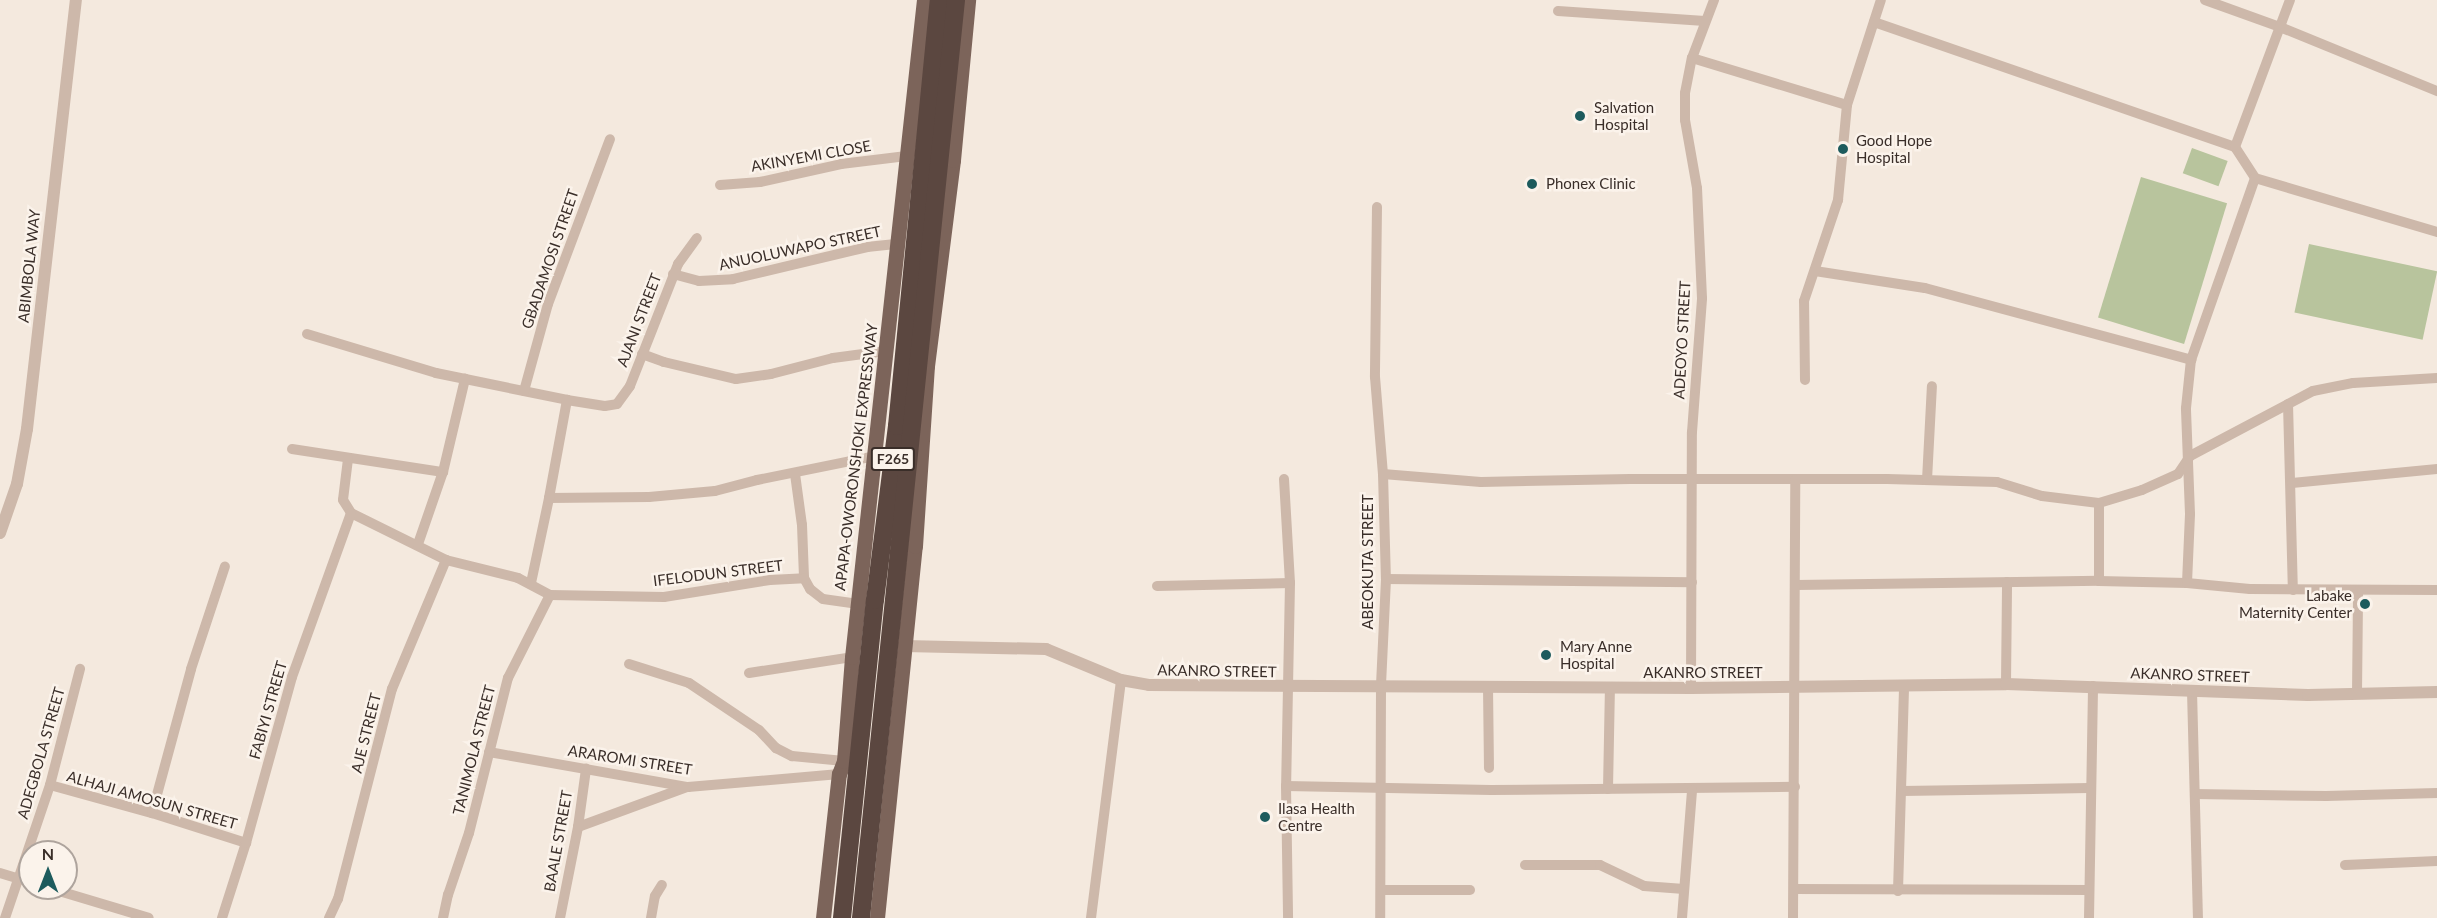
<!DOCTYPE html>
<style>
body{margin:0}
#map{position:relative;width:2437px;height:918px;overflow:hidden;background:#f4e9de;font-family:Lato,sans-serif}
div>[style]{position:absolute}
.green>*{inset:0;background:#b8c49d;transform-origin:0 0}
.minor>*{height:10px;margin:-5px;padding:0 5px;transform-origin:5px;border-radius:5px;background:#cdb8aa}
.tertiary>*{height:12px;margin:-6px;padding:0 6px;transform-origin:6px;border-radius:6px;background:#cdb8aa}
.primary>*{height:15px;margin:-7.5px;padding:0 7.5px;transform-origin:7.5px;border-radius:7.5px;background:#7c645a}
.motorway>*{height:18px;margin:-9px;padding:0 9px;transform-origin:9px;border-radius:9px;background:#5b4740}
.dots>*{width:16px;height:16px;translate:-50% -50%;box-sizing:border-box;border:3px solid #fbf3eb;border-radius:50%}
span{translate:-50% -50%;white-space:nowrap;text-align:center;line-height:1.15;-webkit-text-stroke:5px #fbf3eb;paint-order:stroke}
.shield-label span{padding:2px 4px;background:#fbf3eb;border:2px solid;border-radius:4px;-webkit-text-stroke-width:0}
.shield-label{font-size:14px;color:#3a2e29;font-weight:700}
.poi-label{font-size:15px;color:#3a2e29}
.left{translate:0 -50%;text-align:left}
.right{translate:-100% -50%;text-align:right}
.street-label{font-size:15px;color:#3a2e29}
.north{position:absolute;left:18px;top:840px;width:60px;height:60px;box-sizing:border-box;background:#fbf3eb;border:2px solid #aea49d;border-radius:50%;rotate:0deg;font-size:16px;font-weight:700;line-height:24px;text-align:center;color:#3a2e29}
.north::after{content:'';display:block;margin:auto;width:21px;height:27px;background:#1d5b5d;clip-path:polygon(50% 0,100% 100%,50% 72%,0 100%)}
</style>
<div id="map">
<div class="green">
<i style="left:2192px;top:148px;width:38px;height:27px;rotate:20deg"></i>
<i style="left:2141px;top:177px;width:90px;height:147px;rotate:17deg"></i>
<i style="left:2309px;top:244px;width:131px;height:70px;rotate:12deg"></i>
</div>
<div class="minor">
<i style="left:2205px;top:0;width:80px;rotate:19.8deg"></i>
<i style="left:2280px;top:27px;width:170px;rotate:22.2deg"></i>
<i style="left:1558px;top:11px;width:147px;rotate:3.9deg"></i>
<i style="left:1874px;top:22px;width:382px;rotate:19.1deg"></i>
<i style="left:2235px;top:147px;width:37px;rotate:57deg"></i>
<i style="left:2255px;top:178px;width:190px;rotate:16.5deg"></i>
<i style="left:1692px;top:58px;width:162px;rotate:16.9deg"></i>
<i style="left:2235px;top:147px;width:157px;rotate:-69.5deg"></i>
<i style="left:720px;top:185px;width:40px;rotate:-4.3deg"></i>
<i style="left:760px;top:182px;width:83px;rotate:-12.5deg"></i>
<i style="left:841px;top:164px;width:66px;rotate:-6.9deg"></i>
<i style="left:1377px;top:207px;width:170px;rotate:90.7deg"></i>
<i style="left:1375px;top:377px;width:97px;rotate:85.3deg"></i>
<i style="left:1383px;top:474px;width:105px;rotate:88.4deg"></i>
<i style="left:1386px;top:579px;width:108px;rotate:92.7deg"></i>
<i style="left:1381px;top:687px;width:231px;rotate:90.2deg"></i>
<i style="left:1815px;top:271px;width:111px;rotate:8.8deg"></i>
<i style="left:1925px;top:288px;width:276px;rotate:15.1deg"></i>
<i style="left:673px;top:274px;width:27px;rotate:15deg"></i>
<i style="left:699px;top:281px;width:34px;rotate:-3deg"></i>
<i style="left:733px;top:279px;width:138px;rotate:-13.4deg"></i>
<i style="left:867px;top:247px;width:31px;rotate:-6deg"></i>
<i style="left:307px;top:334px;width:135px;rotate:16.8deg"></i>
<i style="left:436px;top:373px;width:134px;rotate:11.6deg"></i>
<i style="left:567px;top:400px;width:38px;rotate:9deg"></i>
<i style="left:605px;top:406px;width:12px;rotate:-9deg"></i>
<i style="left:617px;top:404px;width:22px;rotate:-54deg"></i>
<i style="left:630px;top:386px;width:131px;rotate:-68.5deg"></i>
<i style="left:678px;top:264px;width:32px;rotate:-54deg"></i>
<i style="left:642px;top:354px;width:23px;rotate:20deg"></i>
<i style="left:664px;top:362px;width:74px;rotate:13.3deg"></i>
<i style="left:736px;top:379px;width:35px;rotate:-8deg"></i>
<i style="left:771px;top:374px;width:64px;rotate:-14.5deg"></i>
<i style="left:833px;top:358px;width:53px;rotate:-7.5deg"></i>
<i style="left:1805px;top:380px;width:79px;rotate:-90.7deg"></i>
<i style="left:1804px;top:301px;width:107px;rotate:-71.4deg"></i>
<i style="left:1838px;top:200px;width:95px;rotate:-84.6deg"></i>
<i style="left:1847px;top:105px;width:110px;rotate:-72.1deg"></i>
<i style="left:524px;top:391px;width:90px;rotate:-74.6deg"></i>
<i style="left:548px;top:304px;width:176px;rotate:-69.4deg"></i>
<i style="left:2288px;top:404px;width:186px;rotate:88.5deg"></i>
<i style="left:292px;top:449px;width:153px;rotate:8.7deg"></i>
<i style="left:348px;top:459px;width:41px;rotate:97deg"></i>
<i style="left:343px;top:500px;width:15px;rotate:58deg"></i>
<i style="left:351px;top:513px;width:106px;rotate:26.3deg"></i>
<i style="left:446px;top:560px;width:74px;rotate:14deg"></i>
<i style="left:518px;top:578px;width:36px;rotate:28deg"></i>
<i style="left:550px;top:595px;width:114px;rotate:1deg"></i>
<i style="left:664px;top:597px;width:107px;rotate:-9.1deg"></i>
<i style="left:770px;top:580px;width:34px;rotate:-3deg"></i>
<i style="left:795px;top:474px;width:51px;rotate:82.2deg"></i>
<i style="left:802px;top:525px;width:53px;rotate:87.8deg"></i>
<i style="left:804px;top:578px;width:13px;rotate:61deg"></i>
<i style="left:810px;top:589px;width:16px;rotate:38deg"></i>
<i style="left:823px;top:599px;width:34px;rotate:8deg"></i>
<i style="left:1383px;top:474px;width:98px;rotate:4.7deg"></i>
<i style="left:1481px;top:482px;width:149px;rotate:-1.2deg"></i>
<i style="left:1630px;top:479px;width:257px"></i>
<i style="left:1887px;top:479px;width:110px;rotate:1.6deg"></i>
<i style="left:1997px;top:482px;width:47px;rotate:17.3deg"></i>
<i style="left:2042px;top:496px;width:57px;rotate:7deg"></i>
<i style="left:2099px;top:503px;width:45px;rotate:-16.8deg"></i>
<i style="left:2142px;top:490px;width:39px;rotate:-24deg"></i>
<i style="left:2178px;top:474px;width:22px;rotate:-56deg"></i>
<i style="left:2190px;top:456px;width:139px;rotate:-27.9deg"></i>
<i style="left:2313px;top:391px;width:41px;rotate:-11.3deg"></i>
<i style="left:2353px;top:383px;width:84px;rotate:-3.4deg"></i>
<i style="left:1284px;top:479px;width:104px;rotate:86.7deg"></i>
<i style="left:1290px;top:583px;width:203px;rotate:91.1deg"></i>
<i style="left:1286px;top:786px;width:132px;rotate:89.1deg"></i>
<i style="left:1927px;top:480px;width:94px;rotate:-87deg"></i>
<i style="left:2292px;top:483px;width:146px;rotate:-5.5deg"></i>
<i style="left:549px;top:498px;width:100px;rotate:-0.6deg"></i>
<i style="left:649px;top:497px;width:66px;rotate:-5.2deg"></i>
<i style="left:715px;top:491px;width:43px;rotate:-14.7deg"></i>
<i style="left:757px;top:480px;width:120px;rotate:-11.5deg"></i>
<i style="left:418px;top:544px;width:76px;rotate:-70.9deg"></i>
<i style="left:443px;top:472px;width:96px;rotate:-76.7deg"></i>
<i style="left:1386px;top:579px;width:306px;rotate:0.6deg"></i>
<i style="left:2099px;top:581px;width:78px;rotate:-90deg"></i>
<i style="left:531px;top:583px;width:87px;rotate:-78deg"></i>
<i style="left:549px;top:498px;width:100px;rotate:-79.6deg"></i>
<i style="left:2187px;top:583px;width:69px;rotate:-87.5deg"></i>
<i style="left:2190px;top:514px;width:106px;rotate:-92.2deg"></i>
<i style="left:2186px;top:408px;width:48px;rotate:-84.1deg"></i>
<i style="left:2191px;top:360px;width:193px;rotate:-70.6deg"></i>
<i style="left:1796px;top:585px;width:303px;rotate:-0.8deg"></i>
<i style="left:2099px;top:581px;width:88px;rotate:1.3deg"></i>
<i style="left:2187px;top:583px;width:63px;rotate:5.4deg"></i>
<i style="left:2250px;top:589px;width:187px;rotate:0.3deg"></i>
<i style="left:1157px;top:586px;width:133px;rotate:-1.3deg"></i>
<i style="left:629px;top:664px;width:63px;rotate:17.6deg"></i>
<i style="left:689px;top:683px;width:84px;rotate:33.9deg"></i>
<i style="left:759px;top:730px;width:25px;rotate:47deg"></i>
<i style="left:776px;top:748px;width:18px;rotate:27deg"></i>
<i style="left:792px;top:756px;width:52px;rotate:5.5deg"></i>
<i style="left:749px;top:673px;width:104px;rotate:-8.8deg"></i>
<i style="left:2006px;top:684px;width:102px;rotate:-89.4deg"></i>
<i style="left:1488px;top:687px;width:81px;rotate:89.3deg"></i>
<i style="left:1691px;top:688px;width:256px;rotate:-89.8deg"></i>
<i style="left:1692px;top:432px;width:134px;rotate:-85.7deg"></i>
<i style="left:1702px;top:298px;width:110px;rotate:-92.6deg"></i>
<i style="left:1697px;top:188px;width:69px;rotate:-100deg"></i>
<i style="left:1685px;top:120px;width:27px;rotate:-90deg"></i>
<i style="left:1685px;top:93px;width:36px;rotate:-79deg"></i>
<i style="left:1692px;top:58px;width:62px;rotate:-69.2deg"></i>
<i style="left:2192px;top:691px;width:227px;rotate:88.5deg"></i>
<i style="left:2357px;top:694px;width:103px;rotate:-89.4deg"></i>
<i style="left:489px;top:752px;width:202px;rotate:10deg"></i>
<i style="left:688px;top:787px;width:152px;rotate:-4.9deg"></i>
<i style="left:50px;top:785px;width:106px;rotate:15.4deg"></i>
<i style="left:152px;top:813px;width:99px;rotate:17.7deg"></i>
<i style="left:1286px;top:786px;width:205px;rotate:1.1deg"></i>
<i style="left:1491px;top:790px;width:304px;rotate:-0.6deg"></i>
<i style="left:1608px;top:789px;width:101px;rotate:-88.9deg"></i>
<i style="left:1902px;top:791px;width:187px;rotate:-0.9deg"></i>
<i style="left:2195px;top:794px;width:131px;rotate:0.9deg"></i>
<i style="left:2326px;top:796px;width:111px;rotate:-1.5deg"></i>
<i style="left:152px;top:813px;width:149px;rotate:-74.8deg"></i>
<i style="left:191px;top:669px;width:108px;rotate:-71.7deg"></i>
<i style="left:578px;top:827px;width:116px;rotate:-20.2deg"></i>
<i style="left:1525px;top:865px;width:75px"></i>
<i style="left:1600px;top:865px;width:49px;rotate:25.5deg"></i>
<i style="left:1644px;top:886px;width:40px;rotate:4.3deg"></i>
<i style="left:2345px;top:865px;width:92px;rotate:-2.5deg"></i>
<i style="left:0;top:873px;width:31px;rotate:17deg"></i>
<i style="left:49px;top:888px;width:104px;rotate:16.7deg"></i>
<i style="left:1794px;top:889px;width:295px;rotate:0.2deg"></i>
<i style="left:1381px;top:890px;width:89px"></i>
<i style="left:1898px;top:891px;width:204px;rotate:-88.3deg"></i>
<i style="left:5px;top:918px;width:140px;rotate:-71.3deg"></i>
<i style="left:50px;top:785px;width:120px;rotate:-75.5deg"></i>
<i style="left:222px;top:918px;width:79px;rotate:-72.3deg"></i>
<i style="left:246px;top:843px;width:172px;rotate:-74.5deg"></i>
<i style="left:292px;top:677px;width:174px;rotate:-70.2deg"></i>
<i style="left:329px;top:918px;width:21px;rotate:-65deg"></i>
<i style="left:338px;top:899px;width:217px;rotate:-75.6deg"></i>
<i style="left:392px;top:689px;width:140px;rotate:-67.3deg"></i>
<i style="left:443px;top:918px;width:24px;rotate:-78deg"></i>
<i style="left:448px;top:895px;width:65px;rotate:-71.3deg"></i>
<i style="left:469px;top:833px;width:160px;rotate:-75.9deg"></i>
<i style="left:508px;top:678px;width:93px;rotate:-63.2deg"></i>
<i style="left:560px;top:918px;width:93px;rotate:-78.8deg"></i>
<i style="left:578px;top:827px;width:59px;rotate:-82.1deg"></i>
<i style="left:651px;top:918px;width:22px;rotate:-80deg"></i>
<i style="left:655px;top:896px;width:13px;rotate:-58deg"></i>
<i style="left:1091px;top:918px;width:240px;rotate:-82.8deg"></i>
<i style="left:1682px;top:918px;width:128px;rotate:-85.5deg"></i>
<i style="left:1793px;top:918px;width:438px;rotate:-89.7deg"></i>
<i style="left:2089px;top:918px;width:232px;rotate:-89deg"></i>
</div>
<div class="tertiary">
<i style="left:0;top:533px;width:52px;rotate:-70.9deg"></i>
<i style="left:17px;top:484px;width:56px;rotate:-79.7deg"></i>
<i style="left:27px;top:429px;width:432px;rotate:-83.5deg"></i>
<i style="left:904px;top:646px;width:142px;rotate:1.2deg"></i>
<i style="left:1046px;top:649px;width:81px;rotate:22.5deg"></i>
<i style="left:1121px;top:680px;width:28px;rotate:10deg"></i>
<i style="left:1149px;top:685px;width:542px;rotate:0.32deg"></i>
<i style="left:1691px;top:688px;width:315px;rotate:-0.7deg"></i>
<i style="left:2006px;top:684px;width:302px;rotate:2.1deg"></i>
<i style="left:2308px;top:695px;width:129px;rotate:-1.3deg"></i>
</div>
<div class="primary">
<i style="left:823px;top:918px;width:145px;rotate:-83.7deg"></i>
<i style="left:839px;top:774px;width:14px;rotate:-69deg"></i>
<i style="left:844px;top:761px;width:104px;rotate:-85.6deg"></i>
<i style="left:852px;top:657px;width:661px;rotate:-83.75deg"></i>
<i style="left:877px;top:918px;width:374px;rotate:-84.2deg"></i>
<i style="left:915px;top:546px;width:180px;rotate:-86.2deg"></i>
<i style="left:927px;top:366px;width:208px;rotate:-82.8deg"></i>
<i style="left:953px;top:160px;width:161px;rotate:-84.6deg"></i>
</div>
<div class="motorway">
<i style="left:842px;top:918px;width:320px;rotate:-84.1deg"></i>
<i style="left:875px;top:600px;width:175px;rotate:-82.8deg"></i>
<i style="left:897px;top:426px;width:428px;rotate:-84.4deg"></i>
<i style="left:861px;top:918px;width:923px;rotate:-84.09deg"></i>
</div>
<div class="dots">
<i style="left:1580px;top:116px;background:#1d5b5d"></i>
<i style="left:1843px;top:149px;background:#1d5b5d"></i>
<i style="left:1532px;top:184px;background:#1d5b5d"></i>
<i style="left:2365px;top:604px;background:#1d5b5d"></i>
<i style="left:1546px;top:655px;background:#1d5b5d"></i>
<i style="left:1265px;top:817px;background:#1d5b5d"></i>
</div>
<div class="shield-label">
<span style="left:893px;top:459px">F265</span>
</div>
<div class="poi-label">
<span class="left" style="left:1594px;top:116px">Salvation<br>Hospital</span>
<span class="left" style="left:1856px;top:149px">Good Hope<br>Hospital</span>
<span class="left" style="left:1546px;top:184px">Phonex Clinic</span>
<span class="right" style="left:2352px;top:604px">Labake<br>Maternity Center</span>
<span class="left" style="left:1560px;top:655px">Mary Anne<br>Hospital</span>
<span class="left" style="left:1278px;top:817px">Ilasa Health<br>Centre</span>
</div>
<div class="street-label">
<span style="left:811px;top:156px;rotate:-10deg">AKINYEMI CLOSE</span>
<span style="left:800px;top:248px;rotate:-12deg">ANUOLUWAPO STREET</span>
<span style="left:550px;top:259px;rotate:-71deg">GBADAMOSI STREET</span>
<span style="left:29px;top:266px;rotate:-84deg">ABIMBOLA WAY</span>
<span style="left:639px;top:320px;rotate:-69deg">AJANI STREET</span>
<span style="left:1682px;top:340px;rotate:-87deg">ADEOYO STREET</span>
<span style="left:856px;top:457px;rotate:-83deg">APAPA-OWORONSHOKI EXPRESSWAY</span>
<span style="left:1368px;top:562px;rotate:-90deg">ABEOKUTA STREET</span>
<span style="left:718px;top:573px;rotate:-7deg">IFELODUN STREET</span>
<span style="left:1217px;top:671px;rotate:1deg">AKANRO STREET</span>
<span style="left:1703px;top:673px">AKANRO STREET</span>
<span style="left:2190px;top:675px;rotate:2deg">AKANRO STREET</span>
<span style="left:268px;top:710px;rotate:-74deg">FABIYI STREET</span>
<span style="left:366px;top:733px;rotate:-76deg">AJE STREET</span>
<span style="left:474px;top:750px;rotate:-76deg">TANIMOLA STREET</span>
<span style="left:41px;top:753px;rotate:-74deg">ADEGBOLA STREET</span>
<span style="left:630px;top:760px;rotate:9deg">ARAROMI STREET</span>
<span style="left:152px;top:800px;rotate:16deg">ALHAJI AMOSUN STREET</span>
<span style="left:558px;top:841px;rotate:-80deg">BAALE STREET</span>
</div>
<div class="north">N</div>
</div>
